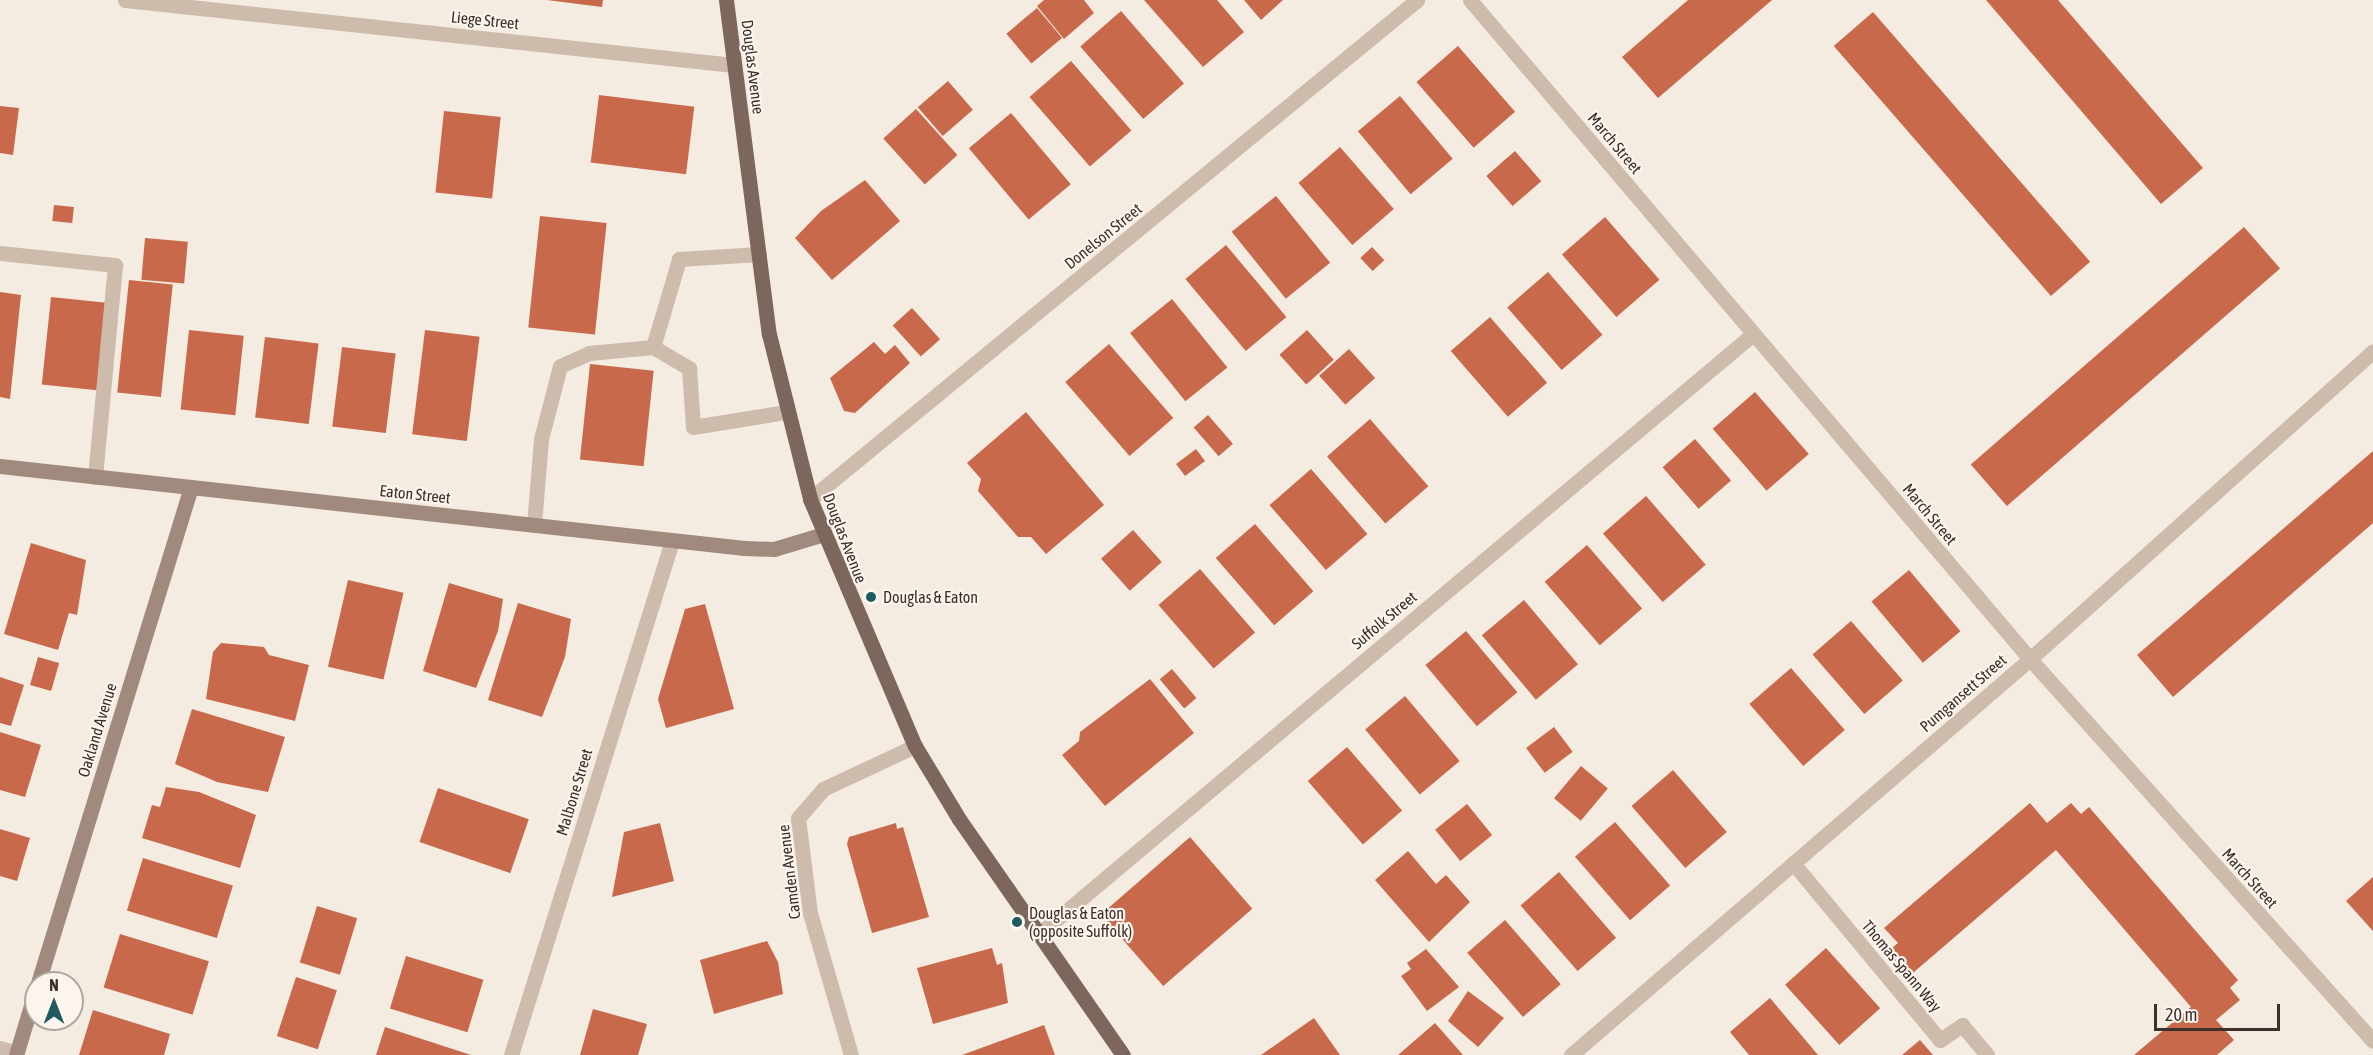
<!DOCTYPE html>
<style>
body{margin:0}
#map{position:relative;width:2373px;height:1055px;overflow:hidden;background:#f4ebe1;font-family:"Asap Condensed",sans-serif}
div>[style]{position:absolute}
.building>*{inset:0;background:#c8694b;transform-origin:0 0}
.lane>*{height:15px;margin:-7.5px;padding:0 7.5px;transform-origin:7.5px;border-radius:7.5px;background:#cdbbac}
.street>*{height:15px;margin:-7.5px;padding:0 7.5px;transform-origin:7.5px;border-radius:7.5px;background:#cdbbac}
.secondary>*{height:15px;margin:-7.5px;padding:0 7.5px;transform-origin:7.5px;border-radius:7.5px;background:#a18a7d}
.primary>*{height:15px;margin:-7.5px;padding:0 7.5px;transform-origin:7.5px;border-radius:7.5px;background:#7d675c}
.dots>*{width:16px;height:16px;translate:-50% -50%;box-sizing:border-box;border:3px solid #fbf5ee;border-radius:50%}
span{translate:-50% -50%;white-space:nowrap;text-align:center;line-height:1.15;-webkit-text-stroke:4.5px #fbf5ee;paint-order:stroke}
.street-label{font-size:16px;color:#3b302b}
.poi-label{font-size:16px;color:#3b302b}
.left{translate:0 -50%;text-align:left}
.north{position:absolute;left:24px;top:971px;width:60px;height:60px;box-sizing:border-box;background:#fbf5ee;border:2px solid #aea6a0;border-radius:50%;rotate:0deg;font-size:16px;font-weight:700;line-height:24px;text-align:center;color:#3b302b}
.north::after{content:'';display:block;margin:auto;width:21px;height:27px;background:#1f5a5e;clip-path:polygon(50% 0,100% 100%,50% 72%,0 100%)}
.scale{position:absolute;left:2154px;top:1004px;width:126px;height:27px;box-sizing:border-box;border:3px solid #3b302b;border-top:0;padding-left:8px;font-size:18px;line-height:21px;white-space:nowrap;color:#3b302b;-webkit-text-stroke:4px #fbf5ee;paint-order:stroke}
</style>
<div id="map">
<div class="building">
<i style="clip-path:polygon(547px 0,603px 0,602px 7px)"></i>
<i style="clip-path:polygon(1044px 0,1084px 0,1094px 13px,1064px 39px,1037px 6px)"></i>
<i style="clip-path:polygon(1144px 0,1217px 0,1244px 32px,1203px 67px)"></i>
<i style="clip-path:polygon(1244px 0,1283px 0,1261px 20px)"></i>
<i style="clip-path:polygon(1688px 0,1772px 0,1658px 98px,1622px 57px)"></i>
<i style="clip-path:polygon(1986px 0,2058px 0,2203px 168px,2161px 204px)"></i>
<i style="left:1037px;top:8px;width:39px;height:40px;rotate:50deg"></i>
<i style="left:1121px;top:11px;width:96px;height:54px;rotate:49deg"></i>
<i style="left:1873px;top:12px;width:331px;height:52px;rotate:49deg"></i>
<i style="left:1458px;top:46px;width:87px;height:55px;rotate:49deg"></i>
<i style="left:1071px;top:61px;width:92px;height:55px;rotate:49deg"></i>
<i style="left:948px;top:81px;width:38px;height:40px;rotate:49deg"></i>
<i style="left:599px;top:95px;width:96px;height:68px;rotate:7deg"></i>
<i style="left:1400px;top:96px;width:82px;height:55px;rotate:50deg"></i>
<i style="clip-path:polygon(0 106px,19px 108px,13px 155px,0 153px)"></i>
<i style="left:916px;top:109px;width:62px;height:44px;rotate:48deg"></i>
<i style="left:444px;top:111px;width:57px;height:82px;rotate:6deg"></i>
<i style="left:1011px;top:113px;width:93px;height:55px;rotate:50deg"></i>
<i style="left:1340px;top:147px;width:82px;height:55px;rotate:49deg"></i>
<i style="left:1515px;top:151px;width:40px;height:38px;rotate:49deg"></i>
<i style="clip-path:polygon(865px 180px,900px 221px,832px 280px,795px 238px,821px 211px)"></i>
<i style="left:1276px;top:196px;width:86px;height:57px;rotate:51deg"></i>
<i style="left:54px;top:205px;width:20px;height:16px;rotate:6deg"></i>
<i style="left:540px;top:216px;width:67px;height:112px;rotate:6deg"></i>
<i style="left:1605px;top:217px;width:83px;height:57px;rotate:49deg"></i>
<i style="left:2244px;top:227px;width:55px;height:362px;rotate:49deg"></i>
<i style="left:145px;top:238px;width:43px;height:42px;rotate:5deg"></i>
<i style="left:1226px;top:245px;width:94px;height:53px;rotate:50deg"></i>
<i style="left:1372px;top:247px;width:18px;height:16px;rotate:47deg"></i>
<i style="left:1548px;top:272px;width:83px;height:54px;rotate:49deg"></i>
<i style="left:129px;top:280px;width:44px;height:113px;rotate:6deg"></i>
<i style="clip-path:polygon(0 292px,21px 295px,10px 399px,0 397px)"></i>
<i style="left:51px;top:297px;width:58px;height:88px;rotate:6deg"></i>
<i style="left:1172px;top:299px;width:88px;height:54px;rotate:51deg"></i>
<i style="left:912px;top:308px;width:42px;height:26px;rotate:48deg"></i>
<i style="left:1490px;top:317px;width:87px;height:52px;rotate:49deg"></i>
<i style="left:189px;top:330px;width:55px;height:80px;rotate:6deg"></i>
<i style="left:425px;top:330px;width:55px;height:105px;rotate:7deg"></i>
<i style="left:1307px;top:330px;width:40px;height:37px;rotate:48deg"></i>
<i style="left:265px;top:337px;width:54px;height:81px;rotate:7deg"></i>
<i style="clip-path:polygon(874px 342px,885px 354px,895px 345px,910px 363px,855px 413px,844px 411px,830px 378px)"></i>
<i style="left:1109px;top:344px;width:98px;height:58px;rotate:49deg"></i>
<i style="left:342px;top:347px;width:54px;height:80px;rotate:7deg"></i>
<i style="left:1349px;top:349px;width:39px;height:40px;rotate:48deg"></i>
<i style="left:590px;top:364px;width:64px;height:96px;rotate:6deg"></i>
<i style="left:1755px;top:392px;width:82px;height:56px;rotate:49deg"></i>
<i style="clip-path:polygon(1026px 412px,1104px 505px,1046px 554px,1031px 537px,1018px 537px,978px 491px,981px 479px,967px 463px)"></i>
<i style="left:1208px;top:415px;width:38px;height:19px;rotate:49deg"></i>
<i style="left:1370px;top:419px;width:89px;height:57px;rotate:49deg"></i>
<i style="left:1695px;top:439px;width:55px;height:43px;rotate:49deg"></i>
<i style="left:1196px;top:449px;width:15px;height:25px;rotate:53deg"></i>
<i style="clip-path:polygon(2373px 451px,2373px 523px,2173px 697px,2137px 655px)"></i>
<i style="left:1311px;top:469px;width:86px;height:55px;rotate:49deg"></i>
<i style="left:1646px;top:496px;width:91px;height:57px;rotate:49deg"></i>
<i style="left:1255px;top:524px;width:89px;height:52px;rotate:49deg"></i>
<i style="left:1133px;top:530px;width:43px;height:43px;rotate:48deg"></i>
<i style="clip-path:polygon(31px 543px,86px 560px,77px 615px,69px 613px,58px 650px,4px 634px)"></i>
<i style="left:1587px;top:545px;width:84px;height:56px;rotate:49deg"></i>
<i style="left:1200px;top:569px;width:84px;height:55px;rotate:49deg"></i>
<i style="left:1909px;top:570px;width:80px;height:49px;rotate:50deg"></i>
<i style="left:348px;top:580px;width:57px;height:89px;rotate:13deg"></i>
<i style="clip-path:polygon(449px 583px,503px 599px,498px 631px,476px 688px,423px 671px)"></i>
<i style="left:1524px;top:600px;width:84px;height:55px;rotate:50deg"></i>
<i style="clip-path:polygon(518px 603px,571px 619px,565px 657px,542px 717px,488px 700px)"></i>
<i style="clip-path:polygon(705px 604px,734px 709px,666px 728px,658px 699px,685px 609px)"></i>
<i style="left:1851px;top:621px;width:79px;height:51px;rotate:49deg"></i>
<i style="left:1466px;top:631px;width:80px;height:53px;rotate:50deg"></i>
<i style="clip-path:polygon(221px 643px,264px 647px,269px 655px,309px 665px,295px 721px,206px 699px,213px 652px)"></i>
<i style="left:38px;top:657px;width:22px;height:29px;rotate:16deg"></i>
<i style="left:1791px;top:668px;width:82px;height:55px;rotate:49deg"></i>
<i style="left:1172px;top:669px;width:38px;height:16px;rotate:50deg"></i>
<i style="clip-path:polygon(0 677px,24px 685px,11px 726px,0 723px)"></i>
<i style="clip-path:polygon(1150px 679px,1194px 733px,1105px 806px,1062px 755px,1079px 741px,1080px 732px)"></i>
<i style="left:1405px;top:696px;width:85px;height:52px;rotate:50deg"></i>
<i style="clip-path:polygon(192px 709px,285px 737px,268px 792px,217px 782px,175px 764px)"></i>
<i style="left:1554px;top:727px;width:31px;height:35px;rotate:53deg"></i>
<i style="clip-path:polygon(0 732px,41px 745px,25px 797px,0 790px)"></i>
<i style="left:1347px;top:747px;width:84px;height:52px;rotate:49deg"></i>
<i style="left:1581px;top:766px;width:35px;height:42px;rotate:40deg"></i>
<i style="left:1673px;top:770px;width:82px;height:55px;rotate:49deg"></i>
<i style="clip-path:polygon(166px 787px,199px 792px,256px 815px,240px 868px,142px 838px,152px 805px,160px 807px)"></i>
<i style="left:438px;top:788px;width:96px;height:57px;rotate:19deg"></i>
<i style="clip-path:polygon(2030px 803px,2047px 823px,2071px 803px,2081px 814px,2089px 807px,2238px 980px,2230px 988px,2240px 1000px,2216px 1020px,2234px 1040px,2217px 1055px,2134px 1055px,2191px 1007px,2056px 850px,1907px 978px,1886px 953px,1898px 943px,1884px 928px)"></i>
<i style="left:1467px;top:804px;width:40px;height:41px;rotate:51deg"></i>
<i style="left:1615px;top:822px;width:84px;height:53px;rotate:49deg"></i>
<i style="clip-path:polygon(660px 823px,674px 881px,612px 897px,624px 832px)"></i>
<i style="clip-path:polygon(896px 823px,897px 829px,903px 827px,929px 917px,872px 933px,847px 844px,849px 837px)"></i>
<i style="clip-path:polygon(0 829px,30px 838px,17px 881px,0 876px)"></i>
<i style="left:1190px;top:837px;width:95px;height:118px;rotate:49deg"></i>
<i style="clip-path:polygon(1408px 851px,1436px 884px,1446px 875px,1470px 902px,1429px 942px,1375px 880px)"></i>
<i style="left:143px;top:858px;width:94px;height:55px;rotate:17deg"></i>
<i style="left:1559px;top:872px;width:87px;height:51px;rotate:49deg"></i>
<i style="clip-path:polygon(2373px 877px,2373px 931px,2346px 901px)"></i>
<i style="left:317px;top:906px;width:42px;height:59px;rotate:17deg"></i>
<i style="left:1505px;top:920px;width:85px;height:50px;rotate:49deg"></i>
<i style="left:120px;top:934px;width:93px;height:56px;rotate:17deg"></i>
<i style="clip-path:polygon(767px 941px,778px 962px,783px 994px,714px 1014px,700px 960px)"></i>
<i style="clip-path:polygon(992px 948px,997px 965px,1002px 963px,1008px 1003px,933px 1024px,917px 968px)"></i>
<i style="left:1826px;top:948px;width:81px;height:55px;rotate:48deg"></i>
<i style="clip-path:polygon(1426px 949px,1459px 987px,1427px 1011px,1401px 976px,1411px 969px,1407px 963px)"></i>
<i style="left:406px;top:956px;width:81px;height:55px;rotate:17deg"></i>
<i style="left:296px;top:977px;width:43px;height:62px;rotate:18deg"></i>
<i style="clip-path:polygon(1468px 991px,1504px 1018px,1478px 1047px,1448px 1021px)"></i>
<i style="clip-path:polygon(1770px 998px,1818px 1055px,1749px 1055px,1730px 1032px)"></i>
<i style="clip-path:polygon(593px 1009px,647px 1024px,638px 1055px,580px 1055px)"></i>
<i style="clip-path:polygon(93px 1010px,170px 1034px,164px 1055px,79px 1055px)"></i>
<i style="clip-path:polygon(1314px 1018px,1340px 1055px,1261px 1055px)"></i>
<i style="clip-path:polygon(1435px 1023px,1463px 1055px,1398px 1055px)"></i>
<i style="clip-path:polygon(1044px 1025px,1055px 1055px,962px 1055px)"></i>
<i style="clip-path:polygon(385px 1027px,471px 1055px,376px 1055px)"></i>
<i style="clip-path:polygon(1920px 1040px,1933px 1055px,1902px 1055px)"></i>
</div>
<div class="lane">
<i style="left:0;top:253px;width:116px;rotate:6deg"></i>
<i style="left:115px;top:265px;width:213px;rotate:95.4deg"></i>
<i style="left:653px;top:347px;width:92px;rotate:-73.5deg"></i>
<i style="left:679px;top:259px;width:80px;rotate:-3.6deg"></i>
<i style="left:534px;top:525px;width:86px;rotate:-85.3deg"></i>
<i style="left:541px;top:439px;width:75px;rotate:-75.4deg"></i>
<i style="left:560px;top:366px;width:32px;rotate:-24deg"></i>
<i style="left:589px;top:353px;width:64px;rotate:-5.4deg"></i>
<i style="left:653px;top:347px;width:42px;rotate:30.3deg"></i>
<i style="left:689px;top:368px;width:59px;rotate:86.1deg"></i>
<i style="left:693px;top:427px;width:94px;rotate:-9.2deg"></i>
<i style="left:0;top:1048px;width:17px;rotate:17deg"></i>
</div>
<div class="street">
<i style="left:125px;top:0;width:612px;rotate:6.09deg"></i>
<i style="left:1470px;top:0;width:865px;rotate:49.64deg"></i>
<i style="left:2030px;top:659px;width:513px;rotate:48.08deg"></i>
<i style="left:810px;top:499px;width:786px;rotate:-39.42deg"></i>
<i style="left:1793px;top:863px;width:230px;rotate:50.3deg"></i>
<i style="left:1940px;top:1040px;width:27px;rotate:-34deg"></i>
<i style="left:1962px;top:1025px;width:39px;rotate:50deg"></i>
<i style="left:1039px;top:934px;width:933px;rotate:-40.04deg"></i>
<i style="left:511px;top:1055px;width:539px;rotate:-72.61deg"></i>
<i style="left:851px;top:1055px;width:148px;rotate:-106.1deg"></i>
<i style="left:810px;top:913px;width:96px;rotate:-97.2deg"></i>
<i style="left:798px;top:818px;width:38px;rotate:-49deg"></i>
<i style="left:823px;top:789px;width:102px;rotate:-25.1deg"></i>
<i style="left:1571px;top:1055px;width:606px;rotate:-40.79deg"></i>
<i style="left:2030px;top:659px;width:461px;rotate:-41.9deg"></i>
</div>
<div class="secondary">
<i style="left:0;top:466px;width:749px;rotate:6.29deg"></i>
<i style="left:744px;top:548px;width:30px;rotate:2deg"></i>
<i style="left:774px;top:549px;width:52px;rotate:-16.7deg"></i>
<i style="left:38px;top:983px;width:519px;rotate:-72.86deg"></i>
<i style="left:16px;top:1055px;width:69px;rotate:-73.1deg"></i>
</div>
<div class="primary">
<i style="left:726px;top:0;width:337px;rotate:82.7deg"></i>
<i style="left:769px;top:334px;width:170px;rotate:76deg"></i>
<i style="left:810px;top:499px;width:268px;rotate:67deg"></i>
<i style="left:915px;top:746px;width:85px;rotate:58.9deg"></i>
<i style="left:959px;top:819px;width:287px;rotate:55.2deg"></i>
</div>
<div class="dots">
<i style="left:871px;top:597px;background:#1f5a5e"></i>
<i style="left:1017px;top:922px;background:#1f5a5e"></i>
</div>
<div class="street-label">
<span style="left:485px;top:20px;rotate:6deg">Liege Street</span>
<span style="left:753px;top:67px;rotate:83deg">Douglas Avenue</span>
<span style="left:1615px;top:143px;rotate:50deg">March Street</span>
<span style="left:1103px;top:236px;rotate:-39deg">Donelson Street</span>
<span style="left:415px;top:494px;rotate:6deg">Eaton Street</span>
<span style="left:1930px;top:514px;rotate:50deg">March Street</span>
<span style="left:845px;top:538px;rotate:69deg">Douglas Avenue</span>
<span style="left:1384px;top:620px;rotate:-40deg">Suffolk Street</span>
<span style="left:1963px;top:693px;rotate:-41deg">Pumgansett Street</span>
<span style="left:97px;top:730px;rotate:-73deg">Oakland Avenue</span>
<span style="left:574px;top:792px;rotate:-73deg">Malbone Street</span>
<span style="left:789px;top:872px;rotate:-97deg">Camden Avenue</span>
<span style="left:2250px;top:878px;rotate:48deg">March Street</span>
<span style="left:1902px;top:966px;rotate:50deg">Thomas Spann Way</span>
</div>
<div class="poi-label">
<span class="left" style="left:883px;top:597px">Douglas &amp; Eaton</span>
<span class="left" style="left:1029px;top:922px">Douglas &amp; Eaton<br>(opposite Suffolk)</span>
</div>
<div class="north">N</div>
<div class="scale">20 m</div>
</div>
